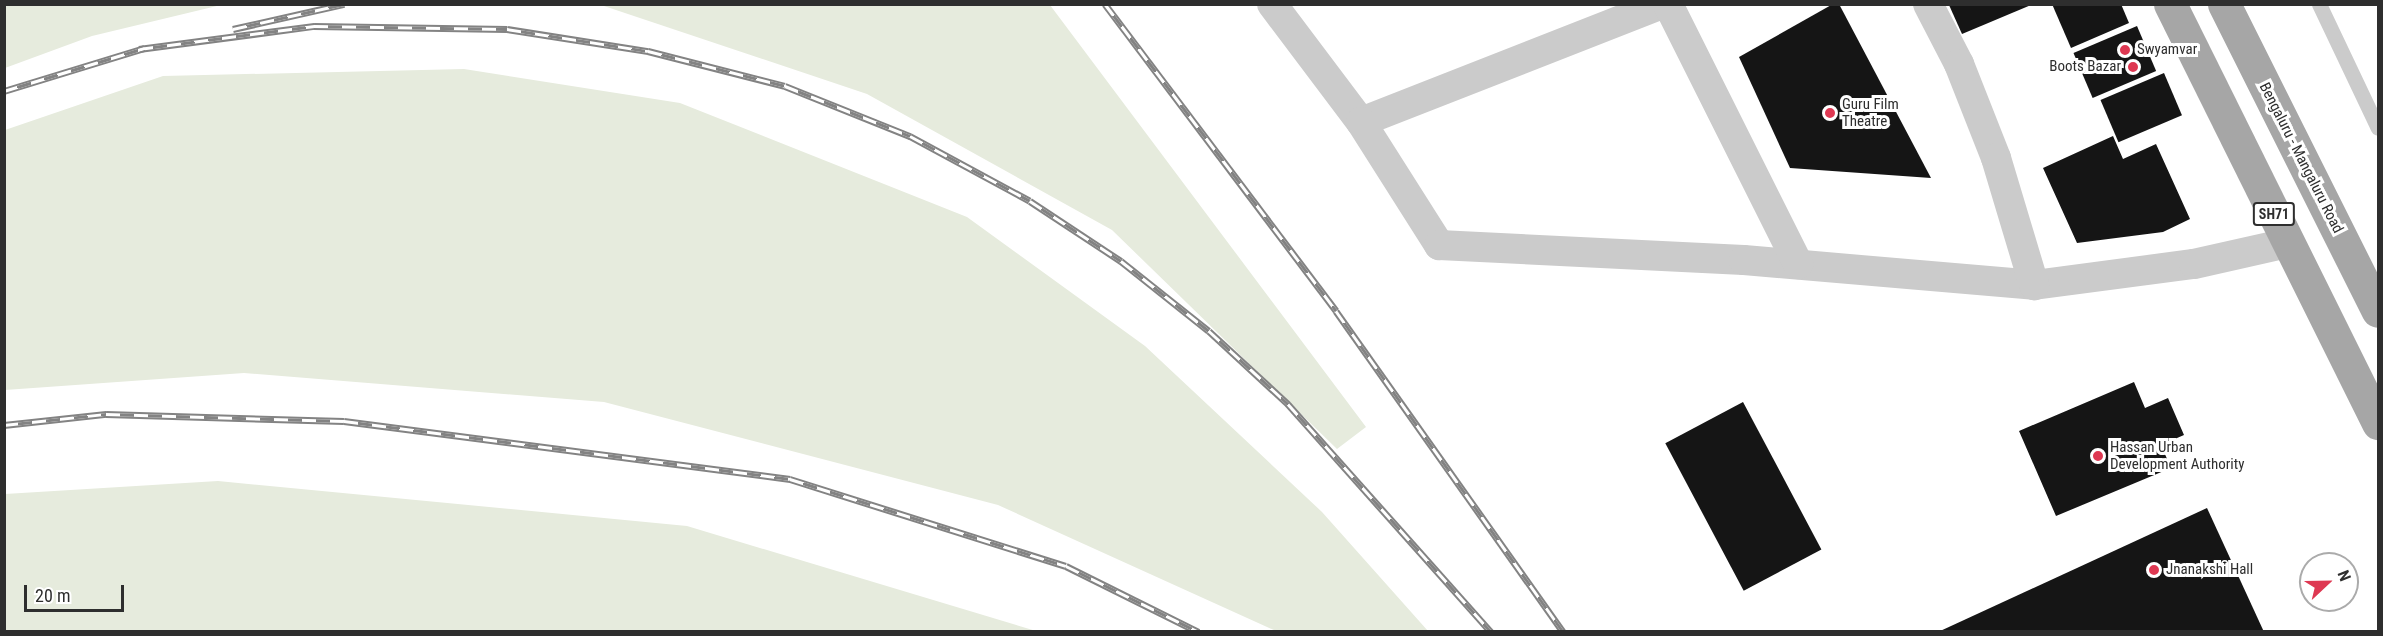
<!DOCTYPE html>
<style>
body{margin:0}
#map{position:relative;width:2383px;height:636px;overflow:hidden;background:#fff;font-family:"Roboto Condensed",sans-serif}
div>[style]{position:absolute}
.green>*{inset:0;background:#e6ebdd}
.building>*{inset:0;background:#151515;transform-origin:0 0}
.service>*{height:15px;margin:-7.5px;padding:0 7.5px;transform-origin:7.5px;border-radius:7.5px;background:#cbcbcb}
.minor>*{height:30px;margin:-15px;padding:0 15px;transform-origin:15px;border-radius:15px;background:#cbcbcb}
.primary>*{height:33px;margin:-16.5px;padding:0 16.5px;transform-origin:16.5px;border-radius:16.5px;background:#a6a6a6}
.rail>*{height:7px;margin-top:-3.5px;transform-origin:0;background:repeating-linear-gradient(90deg,#fff 0 14px,#838383 0 28px);box-sizing:border-box;border-block:2px solid #838383}
.dots>*{width:16px;height:16px;translate:-50% -50%;box-sizing:border-box;border:3px solid #fff;border-radius:50%}
span{translate:-50% -50%;white-space:nowrap;text-align:center;line-height:1.15;-webkit-text-stroke:6px #fff;paint-order:stroke}
.shield-label span{padding:2px 4px;background:#fff;border:2px solid;border-radius:4px;-webkit-text-stroke-width:0}
.shield-label{font-size:14px;color:#2e2e2e;font-weight:700}
.poi-label{font-size:15px;color:#2e2e2e}
.left{translate:0 -50%;text-align:left}
.right{translate:-100% -50%;text-align:right}
.street-label{font-size:15px;color:#2e2e2e}
.frame{position:absolute;inset:0;border:6px solid #2e2e2e;pointer-events:none}
.north{position:absolute;left:2299px;top:552px;width:60px;height:60px;box-sizing:border-box;background:#fff;border:2px solid #ababab;border-radius:50%;rotate:68deg;font-size:16px;font-weight:700;line-height:24px;text-align:center;color:#2e2e2e}
.north::after{content:'';display:block;margin:auto;width:21px;height:27px;background:#de3852;clip-path:polygon(50% 0,100% 100%,50% 72%,0 100%)}
.scale{position:absolute;left:24px;top:585px;width:100px;height:27px;box-sizing:border-box;border:3px solid #2e2e2e;border-top:0;padding-left:8px;font-size:18px;line-height:21px;white-space:nowrap;color:#2e2e2e;-webkit-text-stroke:4px #fff;paint-order:stroke}
</style>
<div id="map">
<div class="green">
<i style="clip-path:polygon(5px 4px,221px 4px,221px 5px,92px 36px,5px 68px)"></i>
<i style="clip-path:polygon(601px 5px,1050px 5px,1366px 427px,1337px 449px,1112px 230px,867px 94px)"></i>
<i style="clip-path:polygon(464px 69px,680px 103px,967px 217px,1145px 346px,1322px 512px,1428px 631px,1276px 631px,998px 505px,604px 402px,244px 373px,5px 390px,5px 130px,163px 76px)"></i>
<i style="clip-path:polygon(218px 481px,687px 526px,1036px 631px,5px 631px,5px 494px)"></i>
</div>
<div class="building">
<i style="clip-path:polygon(1833px 4px,1839px 4px,1931px 178px,1790px 168px,1739px 57px)"></i>
<i style="clip-path:polygon(2052px 4px,2121px 4px,2129px 23px,2071px 48px)"></i>
<i style="clip-path:polygon(1949px 5px,2031px 5px,1962px 34px)"></i>
<i style="left:2137px;top:26px;width:49px;height:69px;rotate:67deg"></i>
<i style="left:2164px;top:73px;width:46px;height:69px;rotate:67deg"></i>
<i style="clip-path:polygon(2113px 136px,2123px 159px,2156px 144px,2190px 219px,2163px 232px,2077px 243px,2043px 168px)"></i>
<i style="clip-path:polygon(2134px 382px,2145px 408px,2168px 398px,2184px 435px,2161px 445px,2171px 468px,2056px 516px,2019px 431px)"></i>
<i style="left:1743px;top:402px;width:167px;height:88px;rotate:62deg"></i>
<i style="clip-path:polygon(2207px 508px,2264px 632px,1938px 632px)"></i>
</div>
<div class="service">
<i style="left:2319px;top:4px;width:137px;rotate:64.6deg"></i>
</div>
<div class="minor">
<i style="left:1272px;top:4px;width:148px;rotate:53deg"></i>
<i style="left:1662px;top:4px;width:323px;rotate:158.6deg"></i>
<i style="left:1361px;top:122px;width:146px;rotate:57.6deg"></i>
<i style="left:1439px;top:245px;width:305px;rotate:2.8deg"></i>
<i style="left:1744px;top:260px;width:291px;rotate:4.9deg"></i>
<i style="left:2034px;top:285px;width:161px;rotate:-7.5deg"></i>
<i style="left:2194px;top:264px;width:95px;rotate:-12.7deg"></i>
<i style="left:1668px;top:4px;width:291px;rotate:63.4deg"></i>
<i style="left:1928px;top:4px;width:68px;rotate:62.7deg"></i>
<i style="left:1959px;top:64px;width:101px;rotate:68.5deg"></i>
<i style="left:1996px;top:158px;width:133px;rotate:73.3deg"></i>
</div>
<div class="primary">
<i style="left:2170px;top:4px;width:468px;rotate:63.6deg"></i>
<i style="left:2224px;top:4px;width:343px;rotate:63.4deg"></i>
</div>
<div class="rail">
<i style="left:1105px;top:4px;width:384px;rotate:53deg"></i>
<i style="left:1336px;top:311px;width:393px;rotate:54.7deg"></i>
<i style="left:233px;top:29px;width:114px;rotate:-12.7deg"></i>
<i style="left:139px;top:49px;width:177px;rotate:-7.5deg"></i>
<i style="left:314px;top:26px;width:193px;rotate:0.9deg"></i>
<i style="left:507px;top:29px;width:143px;rotate:8.9deg"></i>
<i style="left:648px;top:51px;width:141px;rotate:14.3deg"></i>
<i style="left:785px;top:86px;width:135px;rotate:21.8deg"></i>
<i style="left:910px;top:136px;width:136px;rotate:28.4deg"></i>
<i style="left:1030px;top:201px;width:109px;rotate:33.4deg"></i>
<i style="left:1121px;top:261px;width:112px;rotate:38.5deg"></i>
<i style="left:1209px;top:331px;width:108px;rotate:42.7deg"></i>
<i style="left:1288px;top:404px;width:305px;rotate:48.3deg"></i>
<i style="left:4px;top:91px;width:147px;rotate:-17deg"></i>
<i style="left:4px;top:425px;width:103px;rotate:-6.2deg"></i>
<i style="left:106px;top:414px;width:238px;rotate:1.7deg"></i>
<i style="left:344px;top:421px;width:450px;rotate:7.4deg"></i>
<i style="left:790px;top:479px;width:289px;rotate:17.5deg"></i>
<i style="left:1066px;top:566px;width:148px;rotate:26.4deg"></i>
</div>
<div class="dots">
<i style="left:2125px;top:50px;background:#de3852"></i>
<i style="left:2133px;top:67px;background:#de3852"></i>
<i style="left:1830px;top:113px;background:#de3852"></i>
<i style="left:2098px;top:456px;background:#de3852"></i>
<i style="left:2154px;top:570px;background:#de3852"></i>
</div>
<div class="shield-label">
<span style="left:2274px;top:214px">SH71</span>
</div>
<div class="poi-label">
<span class="left" style="left:2137px;top:50px">Swyamvar</span>
<span class="right" style="left:2121px;top:67px">Boots Bazar</span>
<span class="left" style="left:1842px;top:113px">Guru Film<br>Theatre</span>
<span class="left" style="left:2110px;top:456px">Hassan Urban<br>Development Authority</span>
<span class="left" style="left:2166px;top:570px">Jnanakshi Hall</span>
</div>
<div class="street-label">
<span style="left:2301px;top:158px;rotate:63deg">Bengaluru - Mangaluru Road</span>
</div>
<div class="frame"></div>
<div class="north">N</div>
<div class="scale">20 m</div>
</div>
